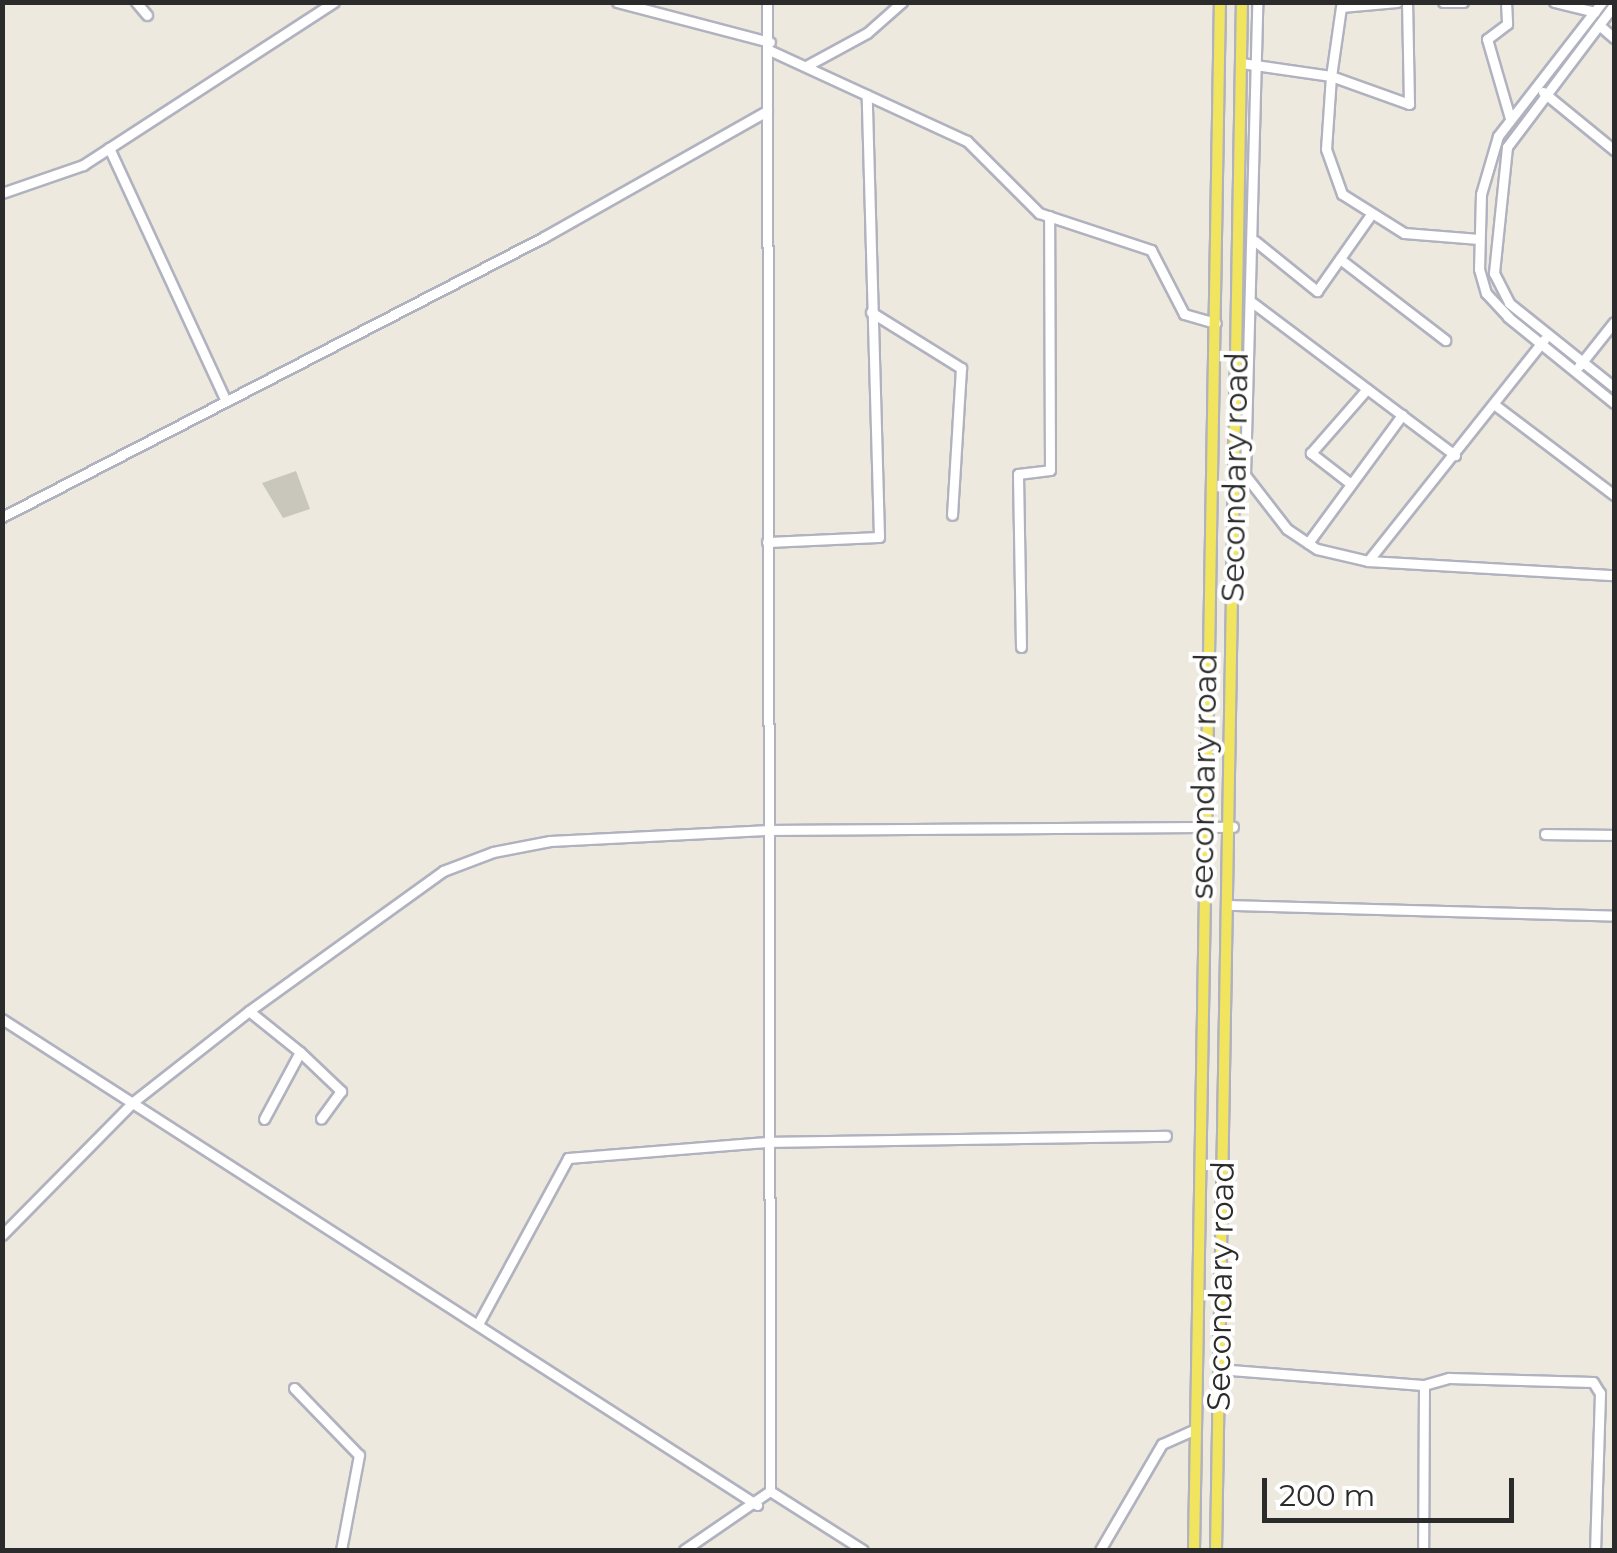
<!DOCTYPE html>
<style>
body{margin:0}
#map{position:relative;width:1617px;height:1553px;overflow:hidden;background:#ede9de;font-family:Montserrat,sans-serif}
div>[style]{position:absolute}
.building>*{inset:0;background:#c9c7bc}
.roads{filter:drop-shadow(2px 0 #b1b2bf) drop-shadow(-2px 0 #b1b2bf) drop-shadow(0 2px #b1b2bf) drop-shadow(0 -2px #b1b2bf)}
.minor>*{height:9px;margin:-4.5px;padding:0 4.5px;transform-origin:4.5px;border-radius:4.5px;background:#fff}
.major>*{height:10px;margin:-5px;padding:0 5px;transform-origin:5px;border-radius:5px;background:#f1e55f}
span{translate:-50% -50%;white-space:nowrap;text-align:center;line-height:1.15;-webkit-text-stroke:8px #fff;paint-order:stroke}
.street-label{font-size:32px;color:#2b2b2b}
.frame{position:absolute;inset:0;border:5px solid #2b2b2b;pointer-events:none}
.scale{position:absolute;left:1262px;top:1478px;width:252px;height:45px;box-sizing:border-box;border:5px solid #2b2b2b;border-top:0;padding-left:12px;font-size:30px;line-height:35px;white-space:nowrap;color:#2b2b2b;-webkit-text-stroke:8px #fff;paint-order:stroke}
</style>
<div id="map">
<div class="building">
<i style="clip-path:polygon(296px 471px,310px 509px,283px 518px,262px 483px)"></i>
</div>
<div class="roads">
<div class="minor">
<i style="left:136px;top:2px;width:17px;rotate:50deg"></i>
<i style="left:617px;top:2px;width:158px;rotate:14.7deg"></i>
<i style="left:767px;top:2px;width:1489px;rotate:89.88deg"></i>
<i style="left:1397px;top:2px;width:56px;rotate:174.9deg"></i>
<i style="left:1341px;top:7px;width:70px;rotate:98.2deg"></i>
<i style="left:1331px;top:76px;width:83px;rotate:19.7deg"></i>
<i style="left:1409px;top:104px;width:102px;rotate:-91.1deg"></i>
<i style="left:1443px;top:2px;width:20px"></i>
<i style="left:1506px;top:2px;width:22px;rotate:87deg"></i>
<i style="left:1507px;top:24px;width:25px;rotate:143deg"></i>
<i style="left:1487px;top:39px;width:82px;rotate:73.8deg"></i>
<i style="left:1554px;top:2px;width:42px;rotate:13.7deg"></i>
<i style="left:1602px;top:2px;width:170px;rotate:127.8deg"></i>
<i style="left:1498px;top:136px;width:60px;rotate:106.3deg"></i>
<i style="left:1481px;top:194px;width:75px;rotate:91.5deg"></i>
<i style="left:1479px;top:269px;width:25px;rotate:74deg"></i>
<i style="left:1486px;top:293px;width:33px;rotate:47deg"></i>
<i style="left:1508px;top:317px;width:136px;rotate:39.1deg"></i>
<i style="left:1614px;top:5px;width:178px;rotate:127deg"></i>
<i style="left:1507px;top:147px;width:127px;rotate:95.9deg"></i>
<i style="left:1494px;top:273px;width:34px;rotate:63deg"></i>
<i style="left:1509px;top:303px;width:134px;rotate:38.7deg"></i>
<i style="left:1599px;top:25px;width:20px;rotate:41deg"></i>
<i style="left:769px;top:50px;width:218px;rotate:24.7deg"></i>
<i style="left:967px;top:141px;width:102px;rotate:45deg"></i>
<i style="left:1039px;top:213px;width:118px;rotate:18.3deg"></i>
<i style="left:1151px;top:250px;width:72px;rotate:62.7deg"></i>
<i style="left:1184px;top:314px;width:33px;rotate:16deg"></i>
<i style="left:1241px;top:63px;width:91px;rotate:8.2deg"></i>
<i style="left:1331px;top:76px;width:73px;rotate:93.9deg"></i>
<i style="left:1326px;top:149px;width:48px;rotate:70.4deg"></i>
<i style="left:1342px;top:194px;width:73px;rotate:32.2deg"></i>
<i style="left:1404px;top:233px;width:75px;rotate:4.6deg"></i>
<i style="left:808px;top:65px;width:67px;rotate:-28.5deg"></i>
<i style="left:867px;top:33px;width:47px;rotate:-41.5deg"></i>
<i style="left:1543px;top:92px;width:92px;rotate:39.2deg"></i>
<i style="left:109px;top:148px;width:279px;rotate:65.2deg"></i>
<i style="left:2px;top:193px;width:86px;rotate:-19.1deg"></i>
<i style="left:83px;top:165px;width:299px;rotate:-33deg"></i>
<i style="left:1255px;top:241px;width:80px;rotate:38.9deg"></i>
<i style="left:1317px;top:291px;width:95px;rotate:-54.8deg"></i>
<i style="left:1340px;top:259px;width:133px;rotate:37.6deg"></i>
<i style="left:1253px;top:303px;width:253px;rotate:37deg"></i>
<i style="left:871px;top:312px;width:106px;rotate:31.9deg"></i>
<i style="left:961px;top:368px;width:147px;rotate:93.5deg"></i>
<i style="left:1579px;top:366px;width:56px;rotate:-51.5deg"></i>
<i style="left:1495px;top:405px;width:149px;rotate:37.1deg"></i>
<i style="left:1242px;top:471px;width:73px;rotate:52.2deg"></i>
<i style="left:1287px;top:529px;width:36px;rotate:34deg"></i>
<i style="left:1317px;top:549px;width:52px;rotate:13.2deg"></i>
<i style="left:1368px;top:561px;width:246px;rotate:3.3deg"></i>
<i style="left:1245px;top:475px;width:473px;rotate:-88.5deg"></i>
<i style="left:1351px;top:484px;width:51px;rotate:-142.2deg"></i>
<i style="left:1311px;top:453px;width:85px;rotate:-48.8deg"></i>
<i style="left:2px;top:517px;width:610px;rotate:-27.32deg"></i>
<i style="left:544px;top:237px;width:256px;rotate:-29.5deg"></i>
<i style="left:767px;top:542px;width:112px;rotate:-2.6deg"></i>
<i style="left:879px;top:537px;width:442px;rotate:-91.6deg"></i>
<i style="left:1308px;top:543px;width:159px;rotate:-53.7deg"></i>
<i style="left:1368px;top:561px;width:283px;rotate:-51.5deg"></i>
<i style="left:1021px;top:647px;width:173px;rotate:-91deg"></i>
<i style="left:1018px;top:474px;width:32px;rotate:-7deg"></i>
<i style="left:1050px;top:470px;width:254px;rotate:-90.2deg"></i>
<i style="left:1545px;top:834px;width:69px;rotate:0.8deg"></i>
<i style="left:1231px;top:905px;width:383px;rotate:1.6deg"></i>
<i style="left:249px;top:1011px;width:65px;rotate:38.8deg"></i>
<i style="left:300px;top:1052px;width:76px;rotate:118.2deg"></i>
<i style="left:2px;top:1019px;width:898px;rotate:32.77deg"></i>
<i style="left:300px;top:1052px;width:57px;rotate:43.6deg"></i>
<i style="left:341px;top:1091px;width:34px;rotate:126deg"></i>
<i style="left:2px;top:1235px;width:187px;rotate:-45.4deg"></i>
<i style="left:133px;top:1102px;width:147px;rotate:-38.1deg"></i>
<i style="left:249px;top:1011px;width:239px;rotate:-35.8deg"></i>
<i style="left:443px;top:871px;width:53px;rotate:-20.8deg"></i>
<i style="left:493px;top:852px;width:58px;rotate:-10.9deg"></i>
<i style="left:550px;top:841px;width:220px;rotate:-2.9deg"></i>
<i style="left:770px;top:830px;width:463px;rotate:-0.4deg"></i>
<i style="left:478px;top:1324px;width:189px;rotate:-61.5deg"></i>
<i style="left:568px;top:1158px;width:200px;rotate:-4.6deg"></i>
<i style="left:767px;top:1142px;width:399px;rotate:-0.9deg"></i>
<i style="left:1219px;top:1369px;width:206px;rotate:4.5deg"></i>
<i style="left:1424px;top:1385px;width:165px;rotate:90.3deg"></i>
<i style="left:1424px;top:1385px;width:26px;rotate:-16deg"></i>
<i style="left:1449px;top:1378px;width:144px;rotate:1.6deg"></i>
<i style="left:1593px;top:1382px;width:13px;rotate:58deg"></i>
<i style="left:1600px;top:1393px;width:157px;rotate:91.8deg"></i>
<i style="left:294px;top:1388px;width:93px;rotate:45.9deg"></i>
<i style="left:359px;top:1455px;width:97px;rotate:100.7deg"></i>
<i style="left:684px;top:1550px;width:104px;rotate:-34.5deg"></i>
<i style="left:770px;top:1491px;width:110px;rotate:32.4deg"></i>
<i style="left:1100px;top:1550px;width:123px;rotate:-59.7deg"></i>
<i style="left:1162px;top:1444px;width:34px;rotate:-24deg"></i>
</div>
<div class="major">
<i style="left:1194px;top:1550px;width:1548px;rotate:-89.04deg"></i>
<i style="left:1216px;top:1550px;width:1548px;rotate:-89.04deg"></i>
</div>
</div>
<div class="street-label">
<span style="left:1235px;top:477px;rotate:-89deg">Secondary road</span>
<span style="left:1204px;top:776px;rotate:-89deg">secondary road</span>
<span style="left:1221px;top:1286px;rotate:-89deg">Secondary road</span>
</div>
<div class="frame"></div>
<div class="scale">200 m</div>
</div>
